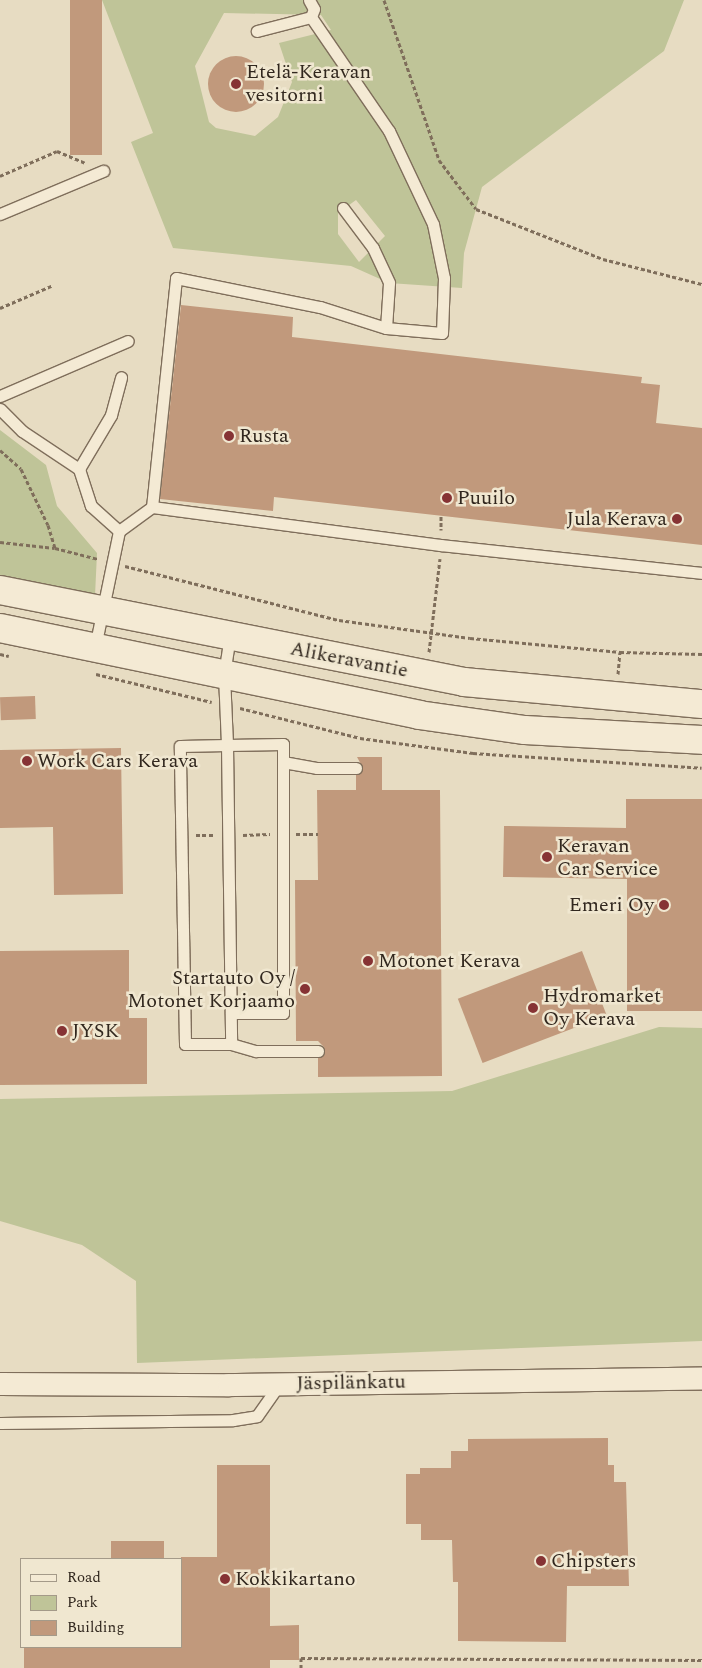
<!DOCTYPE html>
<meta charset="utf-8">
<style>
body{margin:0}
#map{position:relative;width:702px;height:1668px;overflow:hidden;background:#e7dcc2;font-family:Spectral,serif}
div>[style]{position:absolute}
.green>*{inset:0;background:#bfc498}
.building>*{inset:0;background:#c1997c;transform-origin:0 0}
.round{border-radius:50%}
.path>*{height:3px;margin-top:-1.5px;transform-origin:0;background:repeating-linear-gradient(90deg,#7f6e5b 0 4px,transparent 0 6.5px)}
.roads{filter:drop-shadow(1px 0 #7f6e5b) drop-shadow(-1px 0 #7f6e5b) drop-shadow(0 1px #7f6e5b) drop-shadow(0 -1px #7f6e5b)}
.service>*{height:11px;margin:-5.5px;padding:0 5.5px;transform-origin:5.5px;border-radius:5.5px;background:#f4ead4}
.minor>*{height:22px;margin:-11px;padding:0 11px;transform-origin:11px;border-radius:11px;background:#f4ead4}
.tertiary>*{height:28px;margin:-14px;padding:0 14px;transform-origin:14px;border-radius:14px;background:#f4ead4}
.dots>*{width:14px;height:14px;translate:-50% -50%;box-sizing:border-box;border:2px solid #f0e7d0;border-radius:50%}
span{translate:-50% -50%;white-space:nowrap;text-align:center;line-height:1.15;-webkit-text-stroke:5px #f0e7d0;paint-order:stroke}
.poi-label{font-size:20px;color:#31271e}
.left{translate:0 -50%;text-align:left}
.right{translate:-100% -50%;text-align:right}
.street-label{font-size:20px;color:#31271e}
.legend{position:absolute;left:20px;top:1558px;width:162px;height:90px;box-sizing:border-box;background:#f0e7d0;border:1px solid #a49a89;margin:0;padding:6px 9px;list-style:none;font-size:15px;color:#31271e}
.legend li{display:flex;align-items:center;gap:10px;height:25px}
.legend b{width:25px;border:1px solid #a49a89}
</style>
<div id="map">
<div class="green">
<i style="clip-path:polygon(evenodd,102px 0,684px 0,664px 51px,482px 187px,464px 253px,462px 288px,389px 283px,351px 266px,173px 248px,131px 142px,153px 133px,102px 0,224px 13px,321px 15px,331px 30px,279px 43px,292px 82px,278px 117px,255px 136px,216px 128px,209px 122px,195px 66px,224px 13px,102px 0,356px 200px,385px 236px,359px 262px,338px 234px,338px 213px,356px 200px)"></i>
<i style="clip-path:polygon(0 430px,46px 465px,57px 506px,97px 553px,95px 596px,0 581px)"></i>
<i style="clip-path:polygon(659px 1027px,702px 1028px,702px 1341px,137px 1363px,136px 1281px,82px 1245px,0 1221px,0 1099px,452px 1091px)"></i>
</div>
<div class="building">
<i style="left:70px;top:0;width:32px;height:155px"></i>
<i class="round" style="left:208px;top:56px;width:56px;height:56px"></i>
<i style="clip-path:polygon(181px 305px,293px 317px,292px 337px,642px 377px,641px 383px,660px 385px,656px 423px,702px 428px,702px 545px,274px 497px,273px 511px,160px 499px)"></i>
<i style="left:35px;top:696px;width:23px;height:35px;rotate:88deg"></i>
<i style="clip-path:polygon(121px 748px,123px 894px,54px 895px,53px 827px,0 828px,0 750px)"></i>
<i style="clip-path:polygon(357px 757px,382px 757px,382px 790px,440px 790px,442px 1076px,318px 1077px,318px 1058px,325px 1054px,324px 1047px,318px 1041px,296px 1041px,295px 880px,318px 880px,317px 790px,356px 790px,356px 775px,363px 768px)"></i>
<i style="clip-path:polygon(626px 799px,702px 799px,702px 1011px,627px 1011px,627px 879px,503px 877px,504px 826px,626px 828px)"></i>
<i style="clip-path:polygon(129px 950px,129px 1018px,147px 1018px,147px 1084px,0 1085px,0 951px)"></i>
<i style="left:582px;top:951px;width:69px;height:133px;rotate:69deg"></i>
<i style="clip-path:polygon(608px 1438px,608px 1465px,614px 1465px,614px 1482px,626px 1482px,629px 1586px,567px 1586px,566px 1642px,458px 1641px,458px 1582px,453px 1582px,452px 1540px,421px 1540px,421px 1524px,406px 1524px,406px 1474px,420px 1474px,420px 1468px,451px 1468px,451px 1451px,468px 1451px,468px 1439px)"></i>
<i style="clip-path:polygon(217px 1465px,270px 1465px,270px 1626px,299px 1625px,299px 1660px,270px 1660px,270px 1668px,24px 1668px,24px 1647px,181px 1647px,181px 1557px,217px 1557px)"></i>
<i style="left:111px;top:1541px;width:53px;height:18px"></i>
</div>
<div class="path">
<i style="left:384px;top:0;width:169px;rotate:71deg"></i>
<i style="left:439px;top:160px;width:61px;rotate:52.9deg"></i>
<i style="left:476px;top:209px;width:136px;rotate:21.5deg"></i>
<i style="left:603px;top:259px;width:102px;rotate:14.2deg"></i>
<i style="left:0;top:176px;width:62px;rotate:-23.7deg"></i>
<i style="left:57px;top:151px;width:30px;rotate:23deg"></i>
<i style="left:0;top:308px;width:56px;rotate:-23.3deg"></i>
<i style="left:0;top:450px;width:28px;rotate:42deg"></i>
<i style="left:21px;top:469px;width:62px;rotate:64.3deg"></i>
<i style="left:48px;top:525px;width:24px;rotate:73deg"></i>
<i style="left:441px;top:516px;width:14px;rotate:90deg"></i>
<i style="left:0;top:542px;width:55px;rotate:6.2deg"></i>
<i style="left:55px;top:548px;width:44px;rotate:14.3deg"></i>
<i style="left:125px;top:566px;width:221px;rotate:14.2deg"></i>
<i style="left:339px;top:620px;width:132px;rotate:7.8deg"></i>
<i style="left:470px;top:638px;width:151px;rotate:5.3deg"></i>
<i style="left:620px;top:652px;width:82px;rotate:1.4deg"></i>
<i style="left:429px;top:652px;width:94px;rotate:-83.3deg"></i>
<i style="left:0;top:654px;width:9px;rotate:13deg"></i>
<i style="left:96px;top:674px;width:119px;rotate:13.6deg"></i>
<i style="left:618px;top:674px;width:22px;rotate:-85deg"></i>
<i style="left:240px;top:708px;width:124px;rotate:14deg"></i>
<i style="left:360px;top:738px;width:114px;rotate:7.6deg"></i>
<i style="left:473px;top:753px;width:229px;rotate:3.7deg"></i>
<i style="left:296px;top:834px;width:22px"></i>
<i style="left:196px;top:835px;width:19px"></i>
<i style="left:243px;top:835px;width:27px;rotate:-2deg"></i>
<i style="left:301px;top:1668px;width:10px;rotate:-90deg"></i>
<i style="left:301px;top:1658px;width:401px;rotate:0.3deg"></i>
</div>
<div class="roads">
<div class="service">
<i style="left:309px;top:0;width:10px;rotate:61deg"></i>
<i style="left:314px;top:9px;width:9px;rotate:111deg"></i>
<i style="left:343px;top:208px;width:50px;rotate:53.1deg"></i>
<i style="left:373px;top:248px;width:38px;rotate:65deg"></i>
<i style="left:389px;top:283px;width:45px;rotate:93.8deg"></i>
<i style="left:0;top:214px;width:112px;rotate:-22.7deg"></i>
<i style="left:0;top:396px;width:139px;rotate:-23.3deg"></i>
<i style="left:0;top:409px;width:31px;rotate:45deg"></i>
<i style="left:22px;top:431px;width:69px;rotate:33.7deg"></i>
<i style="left:152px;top:507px;width:230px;rotate:-84deg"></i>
<i style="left:176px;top:278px;width:147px;rotate:11.4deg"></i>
<i style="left:320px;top:307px;width:69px;rotate:17.7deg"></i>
<i style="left:386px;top:328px;width:56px;rotate:5.1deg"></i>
<i style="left:442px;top:333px;width:55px;rotate:-87.9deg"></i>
<i style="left:444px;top:278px;width:55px;rotate:-101.5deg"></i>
<i style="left:433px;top:224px;width:103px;rotate:-115.3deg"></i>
<i style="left:389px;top:131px;width:138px;rotate:-124.4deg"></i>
<i style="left:311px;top:17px;width:56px;rotate:165.5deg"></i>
<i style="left:119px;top:531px;width:41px;rotate:-36deg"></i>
<i style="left:152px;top:507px;width:291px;rotate:7.5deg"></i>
<i style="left:441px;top:545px;width:262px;rotate:6.1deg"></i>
<i style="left:230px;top:636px;width:39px;rotate:99deg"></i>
<i style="left:224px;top:675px;width:70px;rotate:87.5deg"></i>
<i style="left:227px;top:745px;width:299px;rotate:89.2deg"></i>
<i style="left:231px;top:1044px;width:46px;rotate:180deg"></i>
<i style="left:185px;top:1044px;width:298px;rotate:-91deg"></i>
<i style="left:180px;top:746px;width:47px;rotate:-1.2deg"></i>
<i style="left:227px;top:745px;width:56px;rotate:-1deg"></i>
<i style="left:283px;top:744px;width:269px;rotate:90deg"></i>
<i style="left:283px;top:1013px;width:52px;rotate:180deg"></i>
<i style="left:95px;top:647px;width:118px;rotate:-78.3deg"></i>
<i style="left:119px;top:531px;width:38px;rotate:-138deg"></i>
<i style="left:91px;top:506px;width:39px;rotate:-108deg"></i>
<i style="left:79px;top:469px;width:63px;rotate:-59.3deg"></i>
<i style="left:111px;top:415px;width:39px;rotate:-75deg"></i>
<i style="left:283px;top:762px;width:35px;rotate:10deg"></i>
<i style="left:317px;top:768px;width:39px"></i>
<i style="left:231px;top:1044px;width:26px;rotate:16deg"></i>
<i style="left:256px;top:1051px;width:62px"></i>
<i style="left:0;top:1423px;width:233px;rotate:-0.7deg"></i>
<i style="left:233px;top:1420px;width:24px;rotate:-9deg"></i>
<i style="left:257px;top:1416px;width:39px;rotate:-55deg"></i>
</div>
<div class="minor">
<i style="left:0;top:1384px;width:229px;rotate:0.3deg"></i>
<i style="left:229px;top:1385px;width:473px;rotate:-0.8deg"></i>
</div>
<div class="tertiary">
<i style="left:0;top:590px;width:473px;rotate:11.2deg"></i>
<i style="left:464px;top:682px;width:239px;rotate:5.3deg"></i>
<i style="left:0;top:628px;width:428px;rotate:11.7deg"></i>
<i style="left:419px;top:715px;width:107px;rotate:8.1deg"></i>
<i style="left:525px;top:730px;width:177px;rotate:3.2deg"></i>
</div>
</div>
<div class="dots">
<i style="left:236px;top:84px;background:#863334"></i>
<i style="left:229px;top:436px;background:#863334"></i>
<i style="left:447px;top:498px;background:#863334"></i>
<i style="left:677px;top:519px;background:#863334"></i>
<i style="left:27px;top:761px;background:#863334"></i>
<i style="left:547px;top:857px;background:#863334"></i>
<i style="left:664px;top:905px;background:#863334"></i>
<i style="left:368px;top:961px;background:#863334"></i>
<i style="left:305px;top:989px;background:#863334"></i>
<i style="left:533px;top:1008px;background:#863334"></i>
<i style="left:62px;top:1031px;background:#863334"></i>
<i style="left:541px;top:1561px;background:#863334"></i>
<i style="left:225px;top:1579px;background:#863334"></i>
</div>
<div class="poi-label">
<span class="left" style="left:246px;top:84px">Etelä-Keravan<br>vesitorni</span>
<span class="left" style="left:239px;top:436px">Rusta</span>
<span class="left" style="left:457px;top:498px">Puuilo</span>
<span class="right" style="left:667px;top:519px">Jula Kerava</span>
<span class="left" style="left:37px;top:761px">Work Cars Kerava</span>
<span class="left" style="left:557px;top:858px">Keravan<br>Car Service</span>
<span class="right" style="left:654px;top:905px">Emeri Oy</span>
<span class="left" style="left:378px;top:961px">Motonet Kerava</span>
<span class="right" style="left:295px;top:990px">Startauto Oy /<br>Motonet Korjaamo</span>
<span class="left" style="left:543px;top:1008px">Hydromarket<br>Oy Kerava</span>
<span class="left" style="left:72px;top:1031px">JYSK</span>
<span class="left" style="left:551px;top:1561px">Chipsters</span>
<span class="left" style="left:235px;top:1579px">Kokkikartano</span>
</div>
<div class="street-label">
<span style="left:349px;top:660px;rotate:11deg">Alikeravantie</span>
<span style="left:351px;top:1383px;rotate:-1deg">Jäspilänkatu</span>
</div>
<ul class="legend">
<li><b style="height:6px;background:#f4ead4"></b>Road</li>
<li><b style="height:14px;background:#bfc498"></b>Park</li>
<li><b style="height:14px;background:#c1997c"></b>Building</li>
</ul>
</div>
